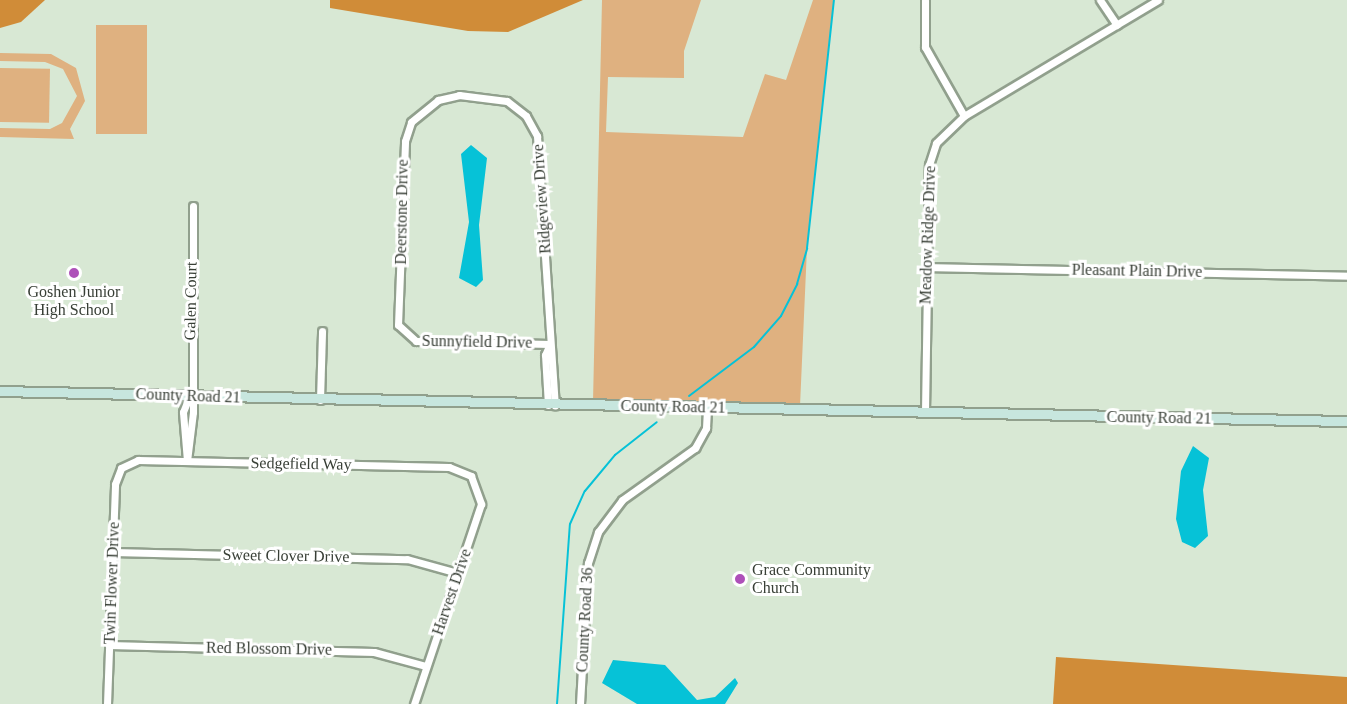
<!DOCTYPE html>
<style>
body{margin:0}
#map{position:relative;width:1347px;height:704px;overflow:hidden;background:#d8e8d4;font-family:"Times New Roman",serif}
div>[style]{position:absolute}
.green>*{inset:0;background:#dfb180;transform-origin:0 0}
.forest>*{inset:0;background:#d08c38}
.water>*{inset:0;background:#06c2d7}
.stream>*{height:2px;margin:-1px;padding:0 1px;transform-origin:1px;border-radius:1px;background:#06c2d7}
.roads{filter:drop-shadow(2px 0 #91a08d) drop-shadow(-2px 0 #91a08d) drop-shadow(0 2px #91a08d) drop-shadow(0 -2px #91a08d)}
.street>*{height:7px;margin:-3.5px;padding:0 3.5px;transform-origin:3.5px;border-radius:3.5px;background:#fff}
.secondary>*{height:9px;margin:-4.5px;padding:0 4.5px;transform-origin:4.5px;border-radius:4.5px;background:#c7e6de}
.dots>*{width:16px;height:16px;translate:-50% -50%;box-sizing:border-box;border:3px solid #fff;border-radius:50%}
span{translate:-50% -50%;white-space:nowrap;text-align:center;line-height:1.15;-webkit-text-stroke:6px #fff;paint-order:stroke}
.street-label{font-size:16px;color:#383f36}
.poi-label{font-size:16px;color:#383f36}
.left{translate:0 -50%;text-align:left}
</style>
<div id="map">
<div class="green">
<i style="clip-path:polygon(602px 0,701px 0,684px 51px,684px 78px,608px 77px,606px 132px,743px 137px,765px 74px,786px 80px,813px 0,834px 0,807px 248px,800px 406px,593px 401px)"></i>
<i style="left:96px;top:25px;width:51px;height:109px"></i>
<i style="clip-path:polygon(0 53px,51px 54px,76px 68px,85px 101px,70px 129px,74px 139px,0 137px,0 128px,50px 129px,62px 123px,77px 96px,63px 69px,45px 62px,0 61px)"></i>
<i style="left:0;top:68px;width:50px;height:54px;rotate:1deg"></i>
</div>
<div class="forest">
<i style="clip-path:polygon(0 0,45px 0,21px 22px,0 28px)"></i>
<i style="clip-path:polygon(330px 0,583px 0,508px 32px,468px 31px,330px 8px)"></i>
<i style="clip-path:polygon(1056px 657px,1347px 677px,1347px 704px,1053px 704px)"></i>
</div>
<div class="water">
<i style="clip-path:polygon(471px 145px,487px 158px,479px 225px,483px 280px,476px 287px,459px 278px,469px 222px,461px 154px)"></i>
<i style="clip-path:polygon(1193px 446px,1209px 458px,1203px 490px,1208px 536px,1195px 548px,1182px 542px,1176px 519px,1181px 471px)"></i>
<i style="clip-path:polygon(613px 660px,665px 665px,697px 700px,715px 697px,735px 678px,738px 683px,725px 704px,637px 704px,602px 683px)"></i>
</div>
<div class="stream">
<i style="left:689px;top:396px;width:81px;rotate:-37deg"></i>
<i style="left:754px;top:347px;width:41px;rotate:-48.9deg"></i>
<i style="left:781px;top:316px;width:36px;rotate:-63deg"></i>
<i style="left:797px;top:284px;width:37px;rotate:-74deg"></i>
<i style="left:807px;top:248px;width:249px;rotate:-83.8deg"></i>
<i style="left:557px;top:704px;width:180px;rotate:-85.9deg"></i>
<i style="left:570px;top:524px;width:36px;rotate:-66deg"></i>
<i style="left:585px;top:491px;width:47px;rotate:-50.2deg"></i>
<i style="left:615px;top:455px;width:53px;rotate:-38.2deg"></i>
</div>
<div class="roads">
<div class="street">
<i style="left:925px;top:0;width:47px;rotate:90deg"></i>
<i style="left:925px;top:47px;width:79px;rotate:60.5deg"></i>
<i style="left:1100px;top:0;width:30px;rotate:56deg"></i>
<i style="left:927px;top:267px;width:420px;rotate:1.2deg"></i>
<i style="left:550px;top:344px;width:134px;rotate:-178.7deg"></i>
<i style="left:416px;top:341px;width:24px;rotate:-138deg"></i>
<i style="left:398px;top:325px;width:184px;rotate:-87.8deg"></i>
<i style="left:405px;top:141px;width:20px;rotate:-72deg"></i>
<i style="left:411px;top:122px;width:35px;rotate:-39deg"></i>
<i style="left:438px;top:100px;width:22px;rotate:-13deg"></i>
<i style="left:459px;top:95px;width:48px;rotate:7.1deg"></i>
<i style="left:507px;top:101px;width:24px;rotate:38deg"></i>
<i style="left:526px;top:116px;width:23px;rotate:61deg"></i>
<i style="left:537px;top:136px;width:270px;rotate:86.2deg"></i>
<i style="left:320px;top:400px;width:69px;rotate:-88.3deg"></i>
<i style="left:548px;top:405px;width:50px;rotate:-93.4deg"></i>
<i style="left:545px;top:355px;width:12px;rotate:-66deg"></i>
<i style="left:925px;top:412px;width:247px;rotate:-89.1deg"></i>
<i style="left:929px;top:165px;width:23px;rotate:-72deg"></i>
<i style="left:936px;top:143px;width:39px;rotate:-44deg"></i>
<i style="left:964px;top:116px;width:226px;rotate:-30.9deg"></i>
<i style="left:187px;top:461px;width:49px;rotate:-83deg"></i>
<i style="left:193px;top:412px;width:206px;rotate:-90deg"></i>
<i style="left:187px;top:461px;width:49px;rotate:-94.7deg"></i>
<i style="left:183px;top:412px;width:16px;rotate:-68deg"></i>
<i style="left:113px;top:552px;width:294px;rotate:1.4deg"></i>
<i style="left:407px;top:559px;width:53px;rotate:15.4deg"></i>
<i style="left:109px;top:645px;width:265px;rotate:1.5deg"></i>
<i style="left:374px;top:652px;width:54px;rotate:15.1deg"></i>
<i style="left:107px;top:704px;width:220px;rotate:-87.9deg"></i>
<i style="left:115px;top:484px;width:17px;rotate:-69deg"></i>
<i style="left:121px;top:468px;width:19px;rotate:-25deg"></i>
<i style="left:138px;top:460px;width:311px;rotate:1.3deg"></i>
<i style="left:449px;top:467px;width:24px;rotate:22deg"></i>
<i style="left:471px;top:476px;width:30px;rotate:70deg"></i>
<i style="left:481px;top:504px;width:211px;rotate:108.5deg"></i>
<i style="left:580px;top:704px;width:141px;rotate:-86.8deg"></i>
<i style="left:588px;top:563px;width:33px;rotate:-72deg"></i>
<i style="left:598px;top:532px;width:40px;rotate:-53deg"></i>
<i style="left:622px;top:500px;width:90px;rotate:-35.5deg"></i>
<i style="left:695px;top:448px;width:23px;rotate:-61deg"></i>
<i style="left:706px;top:428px;width:20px;rotate:-87deg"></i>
</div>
<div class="secondary">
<i style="left:0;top:391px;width:1347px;rotate:1.28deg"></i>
</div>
</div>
<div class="dots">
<i style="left:74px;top:273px;background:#ae50b9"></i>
<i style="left:740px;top:579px;background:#ae50b9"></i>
</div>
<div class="street-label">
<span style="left:542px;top:199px;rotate:-94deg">Ridgeview Drive</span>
<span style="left:402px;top:212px;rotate:-89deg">Deerstone Drive</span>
<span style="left:928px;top:235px;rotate:-88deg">Meadow Ridge Drive</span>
<span style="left:1137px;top:271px;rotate:1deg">Pleasant Plain Drive</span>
<span style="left:191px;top:301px;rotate:-89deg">Galen Court</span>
<span style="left:477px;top:342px;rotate:1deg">Sunnyfield Drive</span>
<span style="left:188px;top:396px;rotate:2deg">County Road 21</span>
<span style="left:673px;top:407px;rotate:1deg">County Road 21</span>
<span style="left:1159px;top:418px;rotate:1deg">County Road 21</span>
<span style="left:301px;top:464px;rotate:1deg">Sedgefield Way</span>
<span style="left:286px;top:556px;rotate:1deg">Sweet Clover Drive</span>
<span style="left:112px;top:583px;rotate:-88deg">Twin Flower Drive</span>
<span style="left:452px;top:592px;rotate:-71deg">Harvest Drive</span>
<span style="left:585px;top:620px;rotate:-87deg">County Road 36</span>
<span style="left:269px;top:649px;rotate:1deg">Red Blossom Drive</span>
</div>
<div class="poi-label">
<span style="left:74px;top:301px">Goshen Junior<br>High School</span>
<span class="left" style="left:752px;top:579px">Grace Community<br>Church</span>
</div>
</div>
